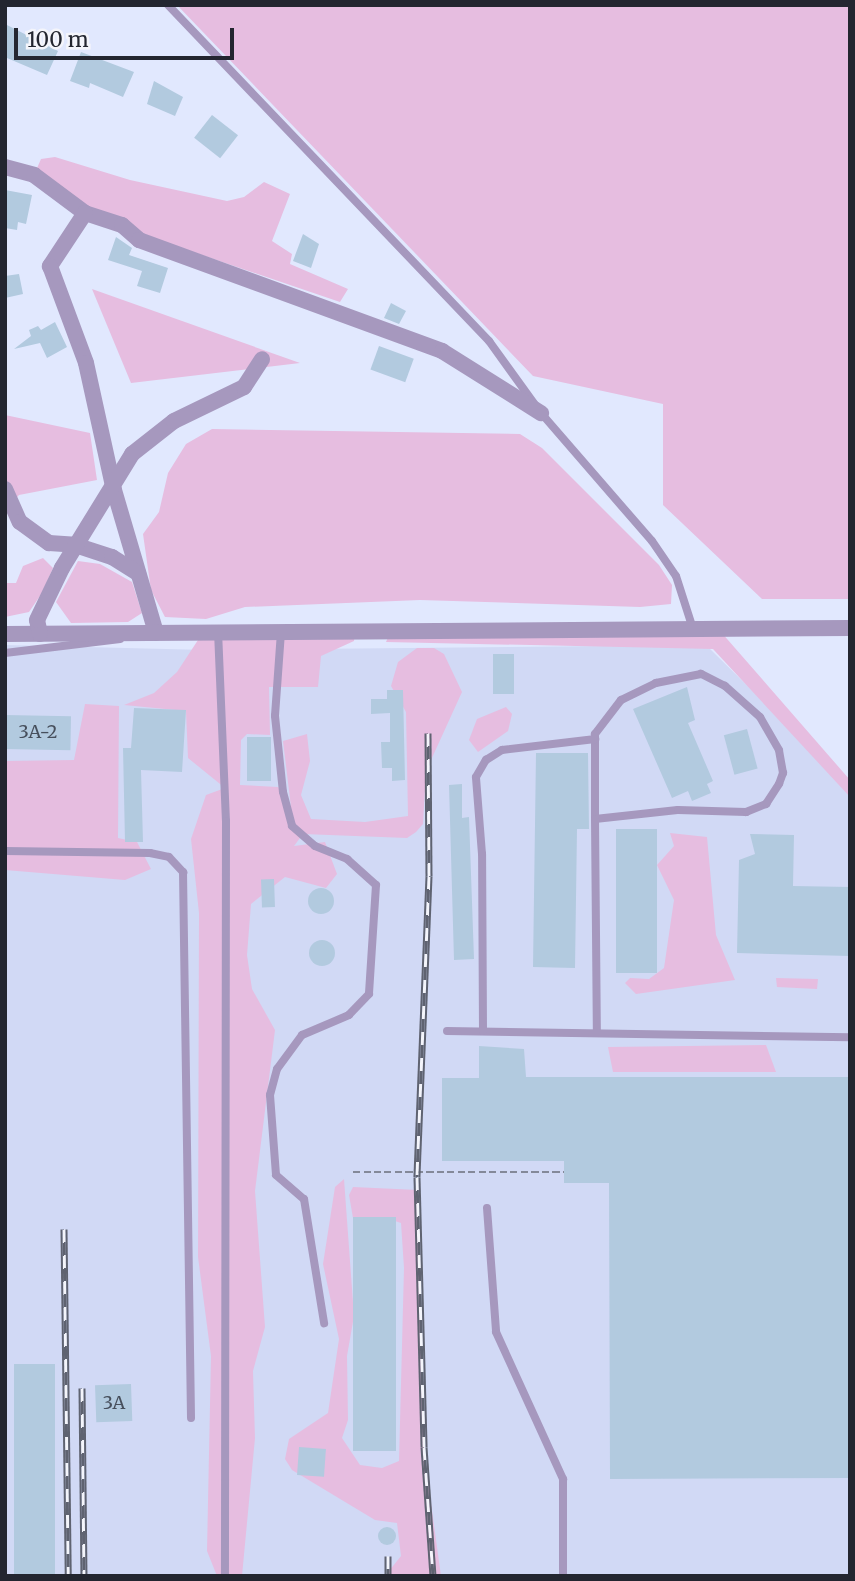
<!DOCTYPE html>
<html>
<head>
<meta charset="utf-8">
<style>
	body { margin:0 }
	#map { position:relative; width:855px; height:1581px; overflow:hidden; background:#e1e8fe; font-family:Merriweather,serif }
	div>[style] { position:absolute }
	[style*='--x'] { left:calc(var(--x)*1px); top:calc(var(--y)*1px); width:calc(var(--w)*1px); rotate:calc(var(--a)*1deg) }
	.built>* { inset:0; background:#d1d9f5 }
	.green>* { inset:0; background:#e6bde0 }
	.building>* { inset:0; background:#b2cadf; transform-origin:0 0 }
	.round { border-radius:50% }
	.path>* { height:2.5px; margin-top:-1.25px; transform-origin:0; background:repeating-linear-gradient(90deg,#848999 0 7px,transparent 0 10.5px) }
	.service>* { height:8px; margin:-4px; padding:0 4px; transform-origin:4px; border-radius:4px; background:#a698be }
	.minor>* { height:16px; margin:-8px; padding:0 8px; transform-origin:8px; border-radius:8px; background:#a698be }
	.rail>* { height:7px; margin-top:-3.5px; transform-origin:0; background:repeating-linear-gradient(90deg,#f4f5fb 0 13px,#5f6371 0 26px); box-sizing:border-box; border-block:2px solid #5f6371 }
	span { translate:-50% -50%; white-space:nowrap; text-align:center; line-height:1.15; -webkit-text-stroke:5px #f4f5fb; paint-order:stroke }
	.number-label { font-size:18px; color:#474f5c }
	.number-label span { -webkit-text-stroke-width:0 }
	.frame { position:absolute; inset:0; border:7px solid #232630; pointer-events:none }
	.scale { position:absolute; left:14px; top:28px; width:220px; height:32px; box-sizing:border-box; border:4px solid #232630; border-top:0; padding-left:9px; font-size:21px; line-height:24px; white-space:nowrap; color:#232630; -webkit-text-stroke:5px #f4f5fb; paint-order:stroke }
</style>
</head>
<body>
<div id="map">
	<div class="built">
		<i style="clip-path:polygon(5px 645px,206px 650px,706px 645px,850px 787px,850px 1576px,5px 1576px)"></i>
	</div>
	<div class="green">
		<i style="clip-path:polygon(177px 5px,850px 5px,850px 599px,762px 599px,663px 505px,663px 404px,533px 376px)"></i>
		<i style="clip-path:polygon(55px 157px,130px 180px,227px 201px,244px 197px,264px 182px,290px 194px,272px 241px,292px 254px,290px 264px,348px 289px,340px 302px,93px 218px,34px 175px,41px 159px)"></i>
		<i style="clip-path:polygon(92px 289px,300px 363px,131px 383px)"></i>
		<i style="clip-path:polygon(5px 415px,90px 433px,97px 480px,19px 495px,5px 511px)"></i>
		<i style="clip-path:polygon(212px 429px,520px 434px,542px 448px,659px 565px,672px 585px,671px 604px,640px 607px,420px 600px,245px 607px,206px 619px,165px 617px,151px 590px,143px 534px,159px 512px,168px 473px,186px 444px)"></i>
		<i style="clip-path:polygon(43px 558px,53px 568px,42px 593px,29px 612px,5px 617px,5px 583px,16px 583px,23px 566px)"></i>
		<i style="clip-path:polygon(78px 561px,100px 564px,132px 582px,142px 613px,128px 622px,71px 623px,56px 602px)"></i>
		<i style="clip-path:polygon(721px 632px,850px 780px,850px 797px,713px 649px,386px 642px,389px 635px)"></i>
		<i style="clip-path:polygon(355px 633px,354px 641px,321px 656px,318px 687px,269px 687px,270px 735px,247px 734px,241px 740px,240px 785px,278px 787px,291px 807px,283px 741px,307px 734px,310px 761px,301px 795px,311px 819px,365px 822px,408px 816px,406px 712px,391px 686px,398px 662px,417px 648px,434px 648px,444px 654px,462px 692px,426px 771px,423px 824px,416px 832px,407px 838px,303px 834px,294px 846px,325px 842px,337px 874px,326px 888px,285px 877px,251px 904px,247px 955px,252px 989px,275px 1030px,255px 1191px,265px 1327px,253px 1371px,255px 1438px,242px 1576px,217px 1576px,207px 1551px,211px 1356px,198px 1257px,199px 913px,191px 839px,206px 795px,225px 788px,188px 758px,186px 711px,124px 705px,154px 693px,177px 672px,198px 640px)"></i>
		<i style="clip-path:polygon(85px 704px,119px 706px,118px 838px,137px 842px,151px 869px,125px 880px,5px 870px,5px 761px,74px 760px)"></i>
		<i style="clip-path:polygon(506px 707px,512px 714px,508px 731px,478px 752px,469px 740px,477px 719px)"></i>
		<i style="clip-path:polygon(670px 833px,707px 837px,716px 935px,735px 980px,636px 994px,625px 983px,630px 978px,649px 979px,664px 968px,674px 900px,657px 865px,674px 846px)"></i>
		<i style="clip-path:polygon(776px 978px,818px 979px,817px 989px,777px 987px)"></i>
		<i style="clip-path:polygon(766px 1045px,776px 1072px,613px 1072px,608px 1047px)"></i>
		<i style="clip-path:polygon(344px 1179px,354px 1316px,347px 1356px,348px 1420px,342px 1438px,360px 1465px,382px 1468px,399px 1461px,404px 1268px,401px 1223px,386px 1218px,353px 1218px,349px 1195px,353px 1187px,418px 1190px,424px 1452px,441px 1576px,385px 1576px,401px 1556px,397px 1523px,375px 1520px,292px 1470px,285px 1459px,289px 1439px,328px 1413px,339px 1339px,323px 1264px,335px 1187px)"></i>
	</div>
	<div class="building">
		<i style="clip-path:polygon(5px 24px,58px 51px,47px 75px,7px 58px,5px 62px)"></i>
		<i style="clip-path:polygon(81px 52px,134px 72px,123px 97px,90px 83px,89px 88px,70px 81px)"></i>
		<i style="clip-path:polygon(154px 81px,183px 97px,175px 116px,147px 104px)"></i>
		<i style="left:212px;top:115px;width:33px;height:29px;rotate:38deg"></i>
		<i style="clip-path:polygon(5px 190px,32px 195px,26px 224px,18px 222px,17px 230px,5px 228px)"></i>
		<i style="clip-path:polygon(303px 234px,319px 244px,311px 268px,293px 261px)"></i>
		<i style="clip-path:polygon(116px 237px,132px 248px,129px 255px,168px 268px,160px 293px,137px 286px,142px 271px,108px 260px)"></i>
		<i style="clip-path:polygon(19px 274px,23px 294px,5px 298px,5px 276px)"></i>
		<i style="clip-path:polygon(391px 303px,406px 311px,399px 324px,384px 318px)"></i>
		<i style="clip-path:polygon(55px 322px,67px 347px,47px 358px,40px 343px,14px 349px,31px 336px,29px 330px,38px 326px,41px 330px)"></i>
		<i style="left:379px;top:346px;width:37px;height:25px;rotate:20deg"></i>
		<i style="left:493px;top:654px;width:21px;height:40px"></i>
		<i style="clip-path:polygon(687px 687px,695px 720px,688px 723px,713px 781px,707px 784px,711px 793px,692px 801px,688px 791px,672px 798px,633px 709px)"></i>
		<i style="clip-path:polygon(387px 690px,403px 690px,405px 780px,392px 781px,392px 768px,382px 768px,381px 742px,390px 742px,390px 713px,371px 714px,371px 699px,387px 699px)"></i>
		<i style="clip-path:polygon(134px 708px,186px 710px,182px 772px,141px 770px,143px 842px,125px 842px,123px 748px,131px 748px)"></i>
		<i style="left:5px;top:715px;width:66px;height:34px;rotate:1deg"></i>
		<i style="left:747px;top:729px;width:41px;height:24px;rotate:75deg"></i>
		<i style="left:247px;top:737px;width:24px;height:44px"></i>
		<i style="clip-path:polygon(536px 753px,588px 753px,589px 829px,577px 829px,575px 968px,533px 967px)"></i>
		<i style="clip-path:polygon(462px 784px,462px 818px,469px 817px,474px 959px,454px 960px,449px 785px)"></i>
		<i style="left:616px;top:829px;width:41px;height:144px"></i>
		<i style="clip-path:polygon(750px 834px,794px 835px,793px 886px,850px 887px,850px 956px,737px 953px,739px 860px,755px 854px)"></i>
		<i style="left:274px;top:879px;width:28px;height:13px;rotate:88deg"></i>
		<i class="round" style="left:308px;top:888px;width:26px;height:26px"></i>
		<i class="round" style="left:309px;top:940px;width:26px;height:26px"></i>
		<i style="clip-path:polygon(479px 1046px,524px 1049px,526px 1077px,850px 1077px,850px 1478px,610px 1479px,609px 1183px,564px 1183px,564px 1161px,442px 1161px,442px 1078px,479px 1078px)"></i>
		<i style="left:396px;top:1217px;width:234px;height:43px;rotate:90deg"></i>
		<i style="left:14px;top:1364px;width:41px;height:212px"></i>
		<i style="left:131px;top:1384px;width:37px;height:36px;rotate:88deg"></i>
		<i style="left:299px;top:1447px;width:27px;height:28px;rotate:4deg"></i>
		<i class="round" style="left:378px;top:1527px;width:18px;height:18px"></i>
	</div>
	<div class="path">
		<i style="--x:353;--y:1172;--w:211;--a:0"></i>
	</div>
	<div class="service">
		<i style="--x:168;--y:5;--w:465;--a:46.3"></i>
		<i style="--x:489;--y:341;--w:89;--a:54.2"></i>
		<i style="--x:541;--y:413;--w:169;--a:49.1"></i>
		<i style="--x:652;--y:541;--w:42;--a:55.6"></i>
		<i style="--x:676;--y:576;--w:56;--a:72.2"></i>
		<i style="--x:218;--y:631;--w:190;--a:87.6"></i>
		<i style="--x:226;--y:821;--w:755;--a:90.08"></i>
		<i style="--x:281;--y:632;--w:84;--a:94.1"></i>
		<i style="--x:275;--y:716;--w:76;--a:84"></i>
		<i style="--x:283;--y:792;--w:35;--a:75"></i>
		<i style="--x:292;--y:826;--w:30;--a:41"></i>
		<i style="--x:315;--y:846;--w:35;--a:22"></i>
		<i style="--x:347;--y:859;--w:39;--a:42"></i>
		<i style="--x:376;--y:885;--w:109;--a:93.7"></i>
		<i style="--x:369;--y:994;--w:29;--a:134"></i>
		<i style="--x:349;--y:1015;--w:51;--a:156.9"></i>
		<i style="--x:302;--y:1035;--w:42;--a:126.3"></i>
		<i style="--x:277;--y:1069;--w:27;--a:105"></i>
		<i style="--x:270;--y:1095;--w:80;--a:85.7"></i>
		<i style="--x:276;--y:1175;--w:37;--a:41"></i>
		<i style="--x:304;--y:1199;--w:126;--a:80.8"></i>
		<i style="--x:5;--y:653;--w:116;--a:-6.9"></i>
		<i style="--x:595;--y:819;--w:83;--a:-6.2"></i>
		<i style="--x:678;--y:810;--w:68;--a:1.7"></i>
		<i style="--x:746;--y:812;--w:22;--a:-22"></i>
		<i style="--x:766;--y:804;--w:24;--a:-57"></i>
		<i style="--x:779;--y:784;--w:12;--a:-70"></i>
		<i style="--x:783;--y:773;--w:23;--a:-100"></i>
		<i style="--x:779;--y:750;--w:38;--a:-120"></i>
		<i style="--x:760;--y:717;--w:47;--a:-138.5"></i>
		<i style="--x:725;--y:686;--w:27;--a:-153"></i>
		<i style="--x:701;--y:674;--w:46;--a:168.7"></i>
		<i style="--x:656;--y:683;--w:39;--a:154"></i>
		<i style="--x:621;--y:700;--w:43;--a:127.4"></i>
		<i style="--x:595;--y:734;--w:85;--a:90"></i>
		<i style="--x:595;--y:819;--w:214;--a:89.5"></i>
		<i style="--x:5;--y:851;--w:145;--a:0.8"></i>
		<i style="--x:150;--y:853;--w:19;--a:12"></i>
		<i style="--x:169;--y:857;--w:21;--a:47"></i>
		<i style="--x:183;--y:872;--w:546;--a:89.16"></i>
		<i style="--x:447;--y:1031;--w:403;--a:0.9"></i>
		<i style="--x:483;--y:1031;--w:177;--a:-90.3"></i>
		<i style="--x:482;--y:854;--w:77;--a:-94.5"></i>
		<i style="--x:476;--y:777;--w:20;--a:-60"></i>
		<i style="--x:486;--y:760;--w:19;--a:-32"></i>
		<i style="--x:502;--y:750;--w:94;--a:-6.7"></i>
		<i style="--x:487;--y:1208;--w:124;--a:85.8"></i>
		<i style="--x:496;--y:1332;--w:162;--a:65.5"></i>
		<i style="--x:563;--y:1479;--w:97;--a:90"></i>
	</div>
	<div class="minor">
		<i style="--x:5;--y:167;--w:30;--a:15"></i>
		<i style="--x:34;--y:175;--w:64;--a:36.7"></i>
		<i style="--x:85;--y:213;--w:39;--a:18"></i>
		<i style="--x:122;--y:225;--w:23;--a:41"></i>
		<i style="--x:139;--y:240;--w:323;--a:20.1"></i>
		<i style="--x:442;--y:351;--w:117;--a:32.1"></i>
		<i style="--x:85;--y:213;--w:64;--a:123.4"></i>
		<i style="--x:50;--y:266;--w:103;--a:69.6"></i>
		<i style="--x:86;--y:363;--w:130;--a:77.6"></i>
		<i style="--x:114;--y:490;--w:149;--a:73.6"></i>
		<i style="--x:5;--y:489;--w:36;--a:66"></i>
		<i style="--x:20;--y:522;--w:36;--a:36"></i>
		<i style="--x:49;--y:543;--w:26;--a:4"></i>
		<i style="--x:75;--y:545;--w:39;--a:18"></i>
		<i style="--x:112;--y:557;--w:31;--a:32"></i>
		<i style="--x:5;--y:634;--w:845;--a:-0.41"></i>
		<i style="--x:40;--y:634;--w:14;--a:-102"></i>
		<i style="--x:37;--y:620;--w:58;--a:-64.3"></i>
		<i style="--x:62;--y:568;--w:134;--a:-58.4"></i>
		<i style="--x:132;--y:454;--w:53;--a:-38.2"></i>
		<i style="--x:174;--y:421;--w:78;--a:-25.9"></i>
		<i style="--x:244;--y:387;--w:33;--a:-57"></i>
	</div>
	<div class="rail">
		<i style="--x:428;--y:733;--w:143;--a:89.6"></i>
		<i style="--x:429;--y:876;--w:301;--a:92.3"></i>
		<i style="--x:417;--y:1177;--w:270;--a:88.5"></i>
		<i style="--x:424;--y:1447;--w:129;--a:86"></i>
		<i style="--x:64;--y:1229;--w:347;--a:89.3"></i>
		<i style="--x:82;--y:1388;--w:188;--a:89.4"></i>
		<i style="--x:388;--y:1556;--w:20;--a:90"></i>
	</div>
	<div class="number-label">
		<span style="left:38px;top:732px">3А-2</span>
		<span style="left:114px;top:1403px">3А</span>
	</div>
	<div class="frame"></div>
	<div class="scale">100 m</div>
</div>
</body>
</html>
